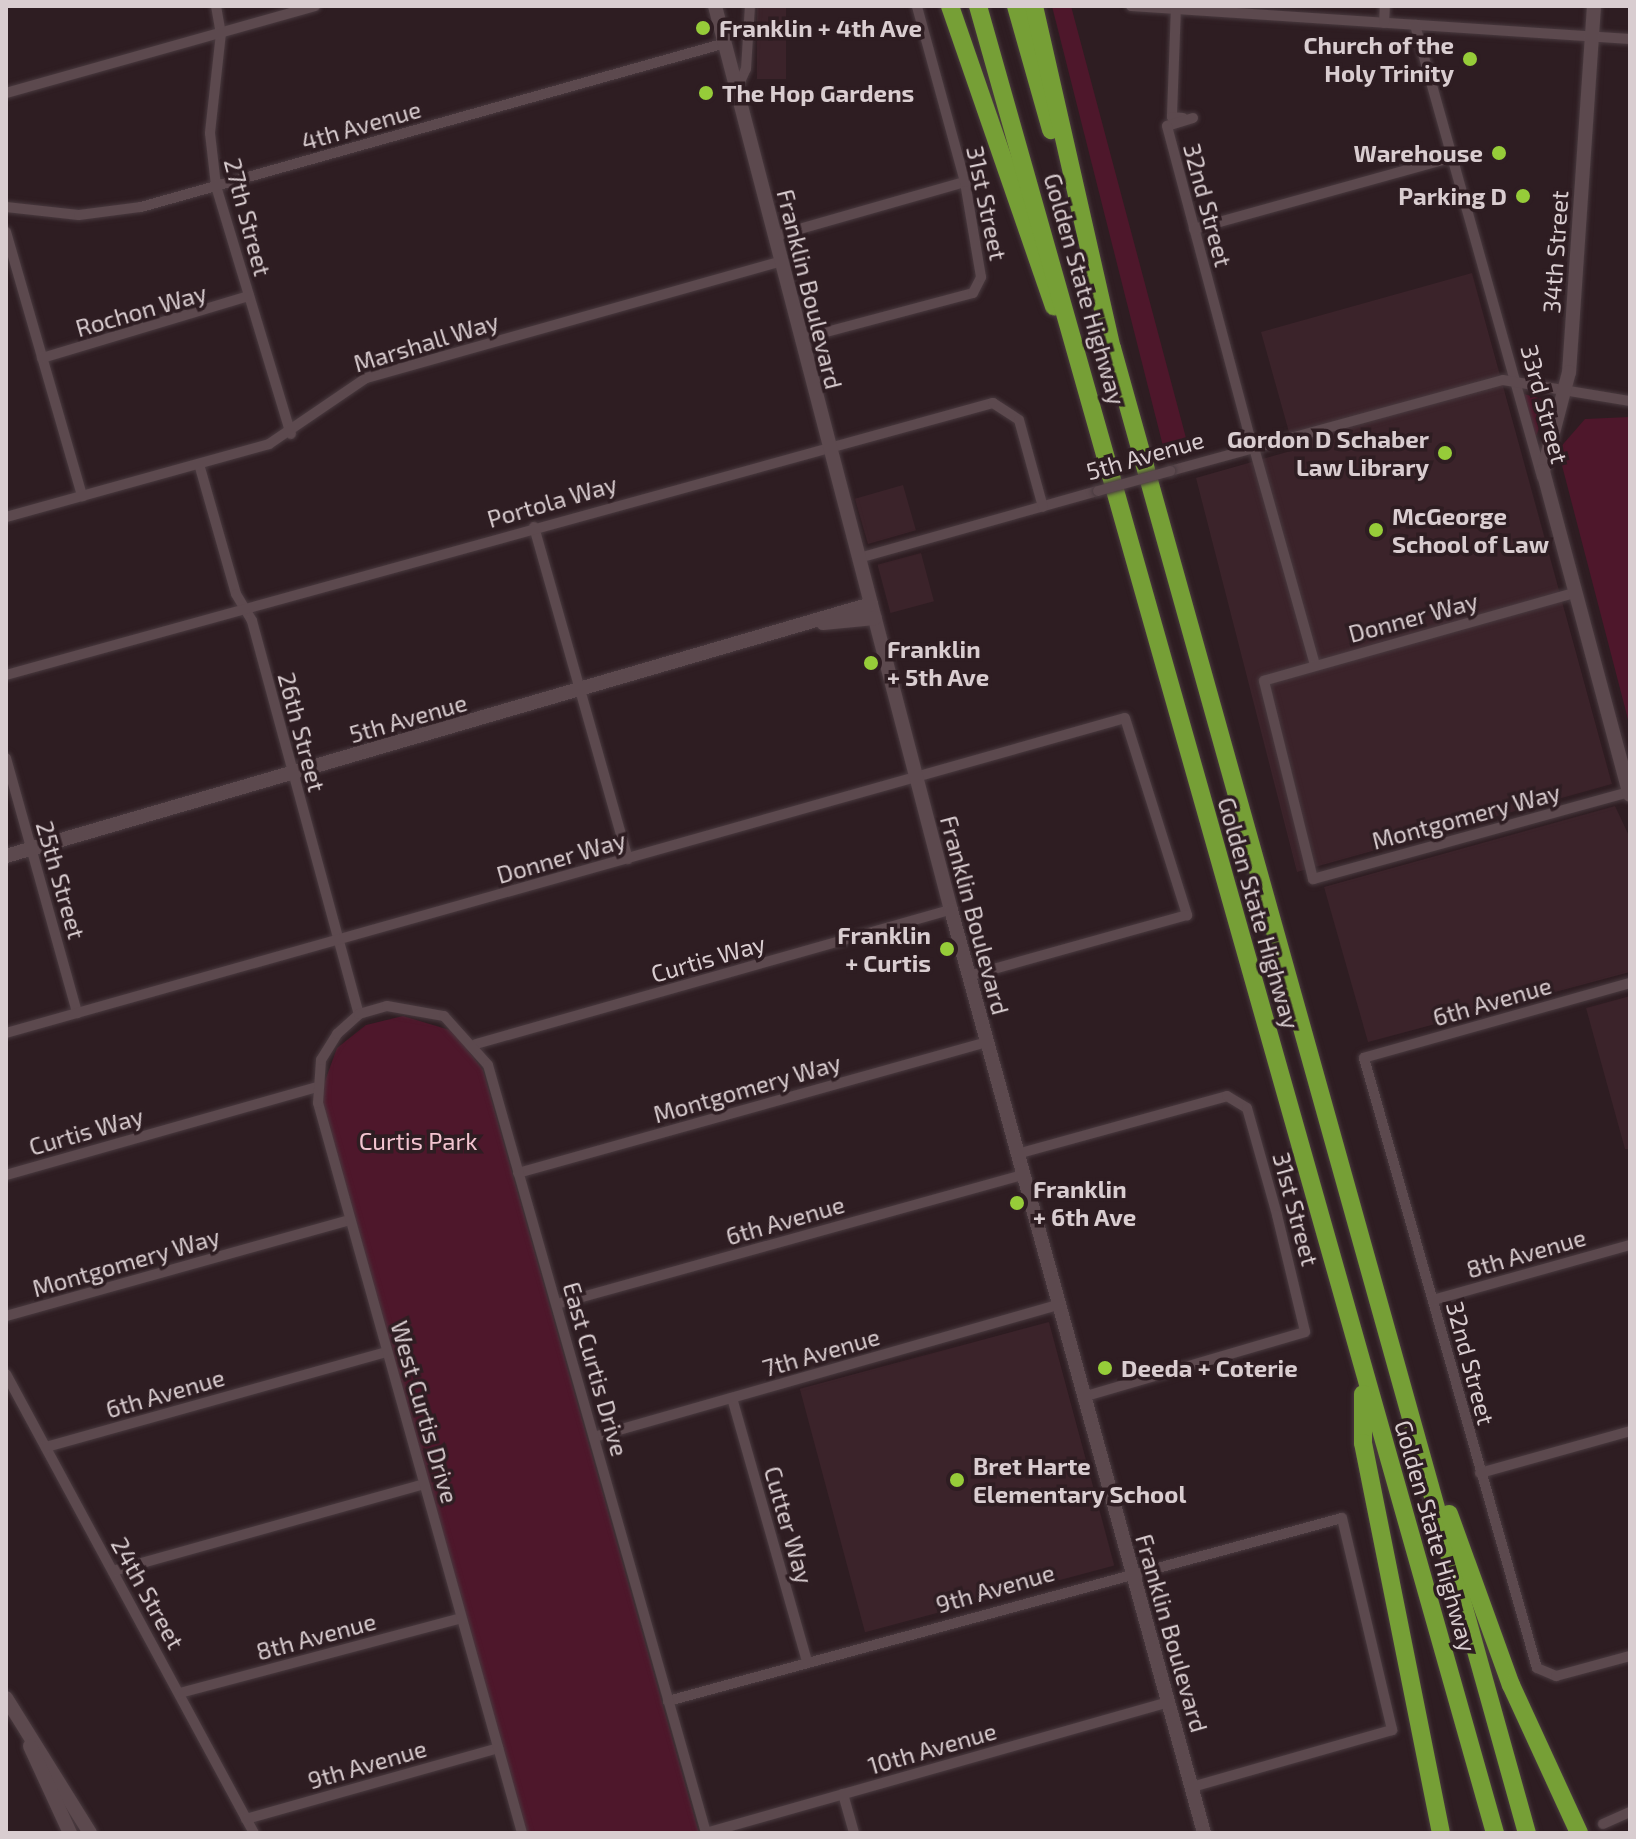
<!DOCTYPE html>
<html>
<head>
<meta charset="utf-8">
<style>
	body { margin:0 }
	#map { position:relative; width:1636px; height:1839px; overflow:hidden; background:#2e1d22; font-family:"Exo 2",sans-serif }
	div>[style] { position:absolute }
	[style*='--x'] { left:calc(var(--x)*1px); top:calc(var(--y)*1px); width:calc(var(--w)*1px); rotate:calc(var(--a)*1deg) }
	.built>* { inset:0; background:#3b232a; transform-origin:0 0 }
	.green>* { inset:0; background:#4e172b }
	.roads { filter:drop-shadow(0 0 2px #493a3f) drop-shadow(0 0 2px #493a3f) }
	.street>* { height:10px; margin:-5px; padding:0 5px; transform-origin:5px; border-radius:5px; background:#5c494e }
	.secondary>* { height:14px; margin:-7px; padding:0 7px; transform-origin:7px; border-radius:7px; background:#5c494e }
	.highway>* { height:18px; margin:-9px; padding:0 9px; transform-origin:9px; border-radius:9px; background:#769f36 }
	.bridges { filter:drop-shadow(0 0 2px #493a3f) drop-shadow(0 0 2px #493a3f) }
	.street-bridge>* { height:10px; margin:-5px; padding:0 5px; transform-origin:5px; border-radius:5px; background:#5c494e }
	.dots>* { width:22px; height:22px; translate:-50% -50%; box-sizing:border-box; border:4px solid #2e1d22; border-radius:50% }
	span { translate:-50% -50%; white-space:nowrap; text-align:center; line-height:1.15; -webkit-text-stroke:7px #2e1d22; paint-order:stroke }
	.poi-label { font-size:24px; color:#d9cdd0; font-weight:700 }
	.left { translate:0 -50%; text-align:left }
	.right { translate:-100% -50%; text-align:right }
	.street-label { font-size:24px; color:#d9cdd0 }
	.park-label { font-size:24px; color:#f3c4d0 }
	.frame { position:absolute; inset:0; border:8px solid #d9cdd0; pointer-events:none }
</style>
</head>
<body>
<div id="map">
	<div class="built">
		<i style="left:757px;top:6px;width:29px;height:73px"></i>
		<i style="clip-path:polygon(1472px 273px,1612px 784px,1297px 872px,1196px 478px,1294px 450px,1261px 332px)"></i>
		<i style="left:903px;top:485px;width:47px;height:50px;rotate:74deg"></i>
		<i style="left:921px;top:553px;width:50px;height:45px;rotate:75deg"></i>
		<i style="clip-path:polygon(1615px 806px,1630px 838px,1630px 972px,1368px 1042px,1324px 887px)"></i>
		<i style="clip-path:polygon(1630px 996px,1630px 1149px,1625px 1149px,1586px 1008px)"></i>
		<i style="left:1049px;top:1322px;width:252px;height:258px;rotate:75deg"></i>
	</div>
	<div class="green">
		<i style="clip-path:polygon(1052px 6px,1071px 6px,1190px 453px,1166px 458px)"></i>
		<i style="clip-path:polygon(1524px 394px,1549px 401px,1535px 439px)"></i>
		<i style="clip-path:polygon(1630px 417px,1630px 727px,1558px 450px,1585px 419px)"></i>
		<i style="clip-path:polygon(403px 1016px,453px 1031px,483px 1070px,699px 1833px,526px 1833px,323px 1113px,321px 1092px,337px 1048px,366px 1025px)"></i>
	</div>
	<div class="roads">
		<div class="street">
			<i style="--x:216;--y:6;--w:27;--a:80"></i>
			<i style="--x:221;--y:33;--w:101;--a:96.3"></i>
			<i style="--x:210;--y:133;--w:53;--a:83.5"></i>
			<i style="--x:216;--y:186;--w:259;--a:73.2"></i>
			<i style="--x:1131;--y:6;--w:500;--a:3.78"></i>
			<i style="--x:1176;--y:6;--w:111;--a:92.1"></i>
			<i style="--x:1172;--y:117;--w:11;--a:5"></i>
			<i style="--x:1384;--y:23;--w:17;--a:-87"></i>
			<i style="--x:1415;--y:25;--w:470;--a:74.3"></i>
			<i style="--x:736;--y:91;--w:24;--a:-66"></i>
			<i style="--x:746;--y:69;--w:63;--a:-86.4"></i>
			<i style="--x:6;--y:93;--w:321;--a:-15.7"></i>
			<i style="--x:1193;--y:118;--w:27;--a:163"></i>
			<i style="--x:1167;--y:126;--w:334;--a:75.1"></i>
			<i style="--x:6;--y:207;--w:73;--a:6.3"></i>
			<i style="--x:79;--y:215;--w:63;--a:-7.4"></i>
			<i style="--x:141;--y:207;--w:603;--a:-15.67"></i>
			<i style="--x:1194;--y:229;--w:270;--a:-15.5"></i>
			<i style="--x:6;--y:232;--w:275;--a:73.9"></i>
			<i style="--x:775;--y:236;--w:198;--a:-15.9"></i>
			<i style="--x:800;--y:339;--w:179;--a:-14.9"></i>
			<i style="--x:973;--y:293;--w:18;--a:-63"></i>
			<i style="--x:981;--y:277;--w:96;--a:-99.6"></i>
			<i style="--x:965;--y:182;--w:182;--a:-105.3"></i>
			<i style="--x:42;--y:358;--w:216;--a:-16.7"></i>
			<i style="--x:1254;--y:448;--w:225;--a:74.3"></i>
			<i style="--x:199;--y:464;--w:135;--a:74.1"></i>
			<i style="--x:236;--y:594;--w:31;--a:59"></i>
			<i style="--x:252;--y:621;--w:407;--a:74.8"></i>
			<i style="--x:1170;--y:471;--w:345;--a:-15.3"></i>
			<i style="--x:1503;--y:380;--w:129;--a:9.4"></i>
			<i style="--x:6;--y:517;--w:273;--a:-15.5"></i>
			<i style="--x:269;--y:444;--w:117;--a:-34.2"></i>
			<i style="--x:366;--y:378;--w:431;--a:-15.7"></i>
			<i style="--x:534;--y:527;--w:345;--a:74.2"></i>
			<i style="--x:859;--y:558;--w:248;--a:-15.7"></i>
			<i style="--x:1574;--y:593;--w:322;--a:164.2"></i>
			<i style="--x:1264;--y:681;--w:204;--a:76.1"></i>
			<i style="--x:1313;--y:879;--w:328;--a:-15.4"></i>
			<i style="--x:6;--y:675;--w:1024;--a:-15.41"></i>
			<i style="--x:993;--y:403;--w:31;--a:33"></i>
			<i style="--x:1019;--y:420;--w:90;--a:74.6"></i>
			<i style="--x:6;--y:758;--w:265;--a:74.4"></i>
			<i style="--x:1630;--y:983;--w:276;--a:164.3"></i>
			<i style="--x:1364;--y:1058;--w:634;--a:74.17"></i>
			<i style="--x:1537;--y:1668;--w:21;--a:23"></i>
			<i style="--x:1556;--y:1676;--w:77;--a:-15.1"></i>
			<i style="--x:6;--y:1033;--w:1162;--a:-15.72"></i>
			<i style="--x:1125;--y:718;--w:207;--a:72.5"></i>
			<i style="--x:1187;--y:915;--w:226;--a:164.4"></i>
			<i style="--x:476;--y:1044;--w:494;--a:-15.8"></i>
			<i style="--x:1017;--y:1154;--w:218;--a:-15.4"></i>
			<i style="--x:1227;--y:1096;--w:23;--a:31"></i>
			<i style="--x:1247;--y:1108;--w:111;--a:74.3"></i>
			<i style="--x:1277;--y:1215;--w:120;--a:76.5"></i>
			<i style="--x:1305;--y:1332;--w:231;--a:163.7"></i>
			<i style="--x:518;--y:1173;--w:487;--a:-15.6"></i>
			<i style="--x:6;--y:1175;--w:322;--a:-15.8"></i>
			<i style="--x:1433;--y:1300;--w:205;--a:-15.6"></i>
			<i style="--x:557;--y:1304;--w:484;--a:-15.5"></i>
			<i style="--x:6;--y:1316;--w:357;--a:-15.6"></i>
			<i style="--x:6;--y:1374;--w:522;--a:61.62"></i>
			<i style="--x:732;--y:1398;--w:274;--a:74.1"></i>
			<i style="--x:594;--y:1437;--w:482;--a:-15.9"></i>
			<i style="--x:46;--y:1447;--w:354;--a:-15.6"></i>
			<i style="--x:1480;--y:1473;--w:156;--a:-15.6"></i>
			<i style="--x:113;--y:1571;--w:323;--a:-15.6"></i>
			<i style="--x:180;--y:1693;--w:291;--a:-14.9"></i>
			<i style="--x:668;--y:1701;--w:698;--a:-15.19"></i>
			<i style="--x:1342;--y:1518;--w:218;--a:76.7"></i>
			<i style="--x:1392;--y:1730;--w:208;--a:164.1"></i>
			<i style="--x:843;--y:1794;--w:41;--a:74.2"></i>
			<i style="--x:246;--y:1819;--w:262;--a:-15.7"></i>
			<i style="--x:1603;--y:1824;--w:30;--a:-24"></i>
			<i style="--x:522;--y:1833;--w:758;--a:-105.61"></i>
			<i style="--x:318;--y:1103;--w:43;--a:-86"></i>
			<i style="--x:321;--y:1060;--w:31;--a:-58"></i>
			<i style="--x:337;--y:1034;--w:30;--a:-42"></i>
			<i style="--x:359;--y:1014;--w:29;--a:-16"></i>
			<i style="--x:387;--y:1006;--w:58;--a:10"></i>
			<i style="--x:444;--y:1016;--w:66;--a:48.1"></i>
			<i style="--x:488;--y:1065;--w:798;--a:74.15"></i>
			<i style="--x:706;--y:1833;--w:481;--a:-15.8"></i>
		</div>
		<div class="secondary">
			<i style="--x:715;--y:6;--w:934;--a:75.37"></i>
			<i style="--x:951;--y:910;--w:957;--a:74.67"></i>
			<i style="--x:1594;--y:6;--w:367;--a:93.9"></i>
			<i style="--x:1569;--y:372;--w:102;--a:104.7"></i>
			<i style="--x:1543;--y:471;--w:335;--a:75"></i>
			<i style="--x:823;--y:623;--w:52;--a:-5.5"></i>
			<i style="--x:6;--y:856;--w:901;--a:-16.24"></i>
			<i style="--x:6;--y:1698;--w:159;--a:58.1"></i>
			<i style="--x:30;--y:1746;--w:96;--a:65.3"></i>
		</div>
		<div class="highway">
			<i style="--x:950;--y:6;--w:318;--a:70.9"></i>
			<i style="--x:978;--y:6;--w:1899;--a:74.2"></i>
			<i style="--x:1016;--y:6;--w:129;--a:74.2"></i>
			<i style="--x:1034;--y:6;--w:351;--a:77.2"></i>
			<i style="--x:1112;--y:348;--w:1542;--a:74.39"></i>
			<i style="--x:1363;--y:1394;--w:49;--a:90"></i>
			<i style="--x:1363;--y:1443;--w:398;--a:78.7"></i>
			<i style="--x:1449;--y:1514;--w:182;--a:70.1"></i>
			<i style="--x:1511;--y:1685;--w:163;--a:65.3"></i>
		</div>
	</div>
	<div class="bridges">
		<div class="street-bridge">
			<i style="--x:1098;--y:491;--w:75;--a:-15.5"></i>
		</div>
	</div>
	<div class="dots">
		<i style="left:703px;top:28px;background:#96cc39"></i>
		<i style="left:1470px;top:59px;background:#96cc39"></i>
		<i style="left:706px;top:93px;background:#96cc39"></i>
		<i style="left:1499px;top:153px;background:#96cc39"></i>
		<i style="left:1523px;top:196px;background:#96cc39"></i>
		<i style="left:1445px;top:453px;background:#96cc39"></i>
		<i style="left:1376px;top:530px;background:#96cc39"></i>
		<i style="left:871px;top:663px;background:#96cc39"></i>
		<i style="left:947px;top:949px;background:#96cc39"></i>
		<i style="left:1017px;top:1203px;background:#96cc39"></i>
		<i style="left:1105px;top:1368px;background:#96cc39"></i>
		<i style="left:957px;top:1480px;background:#96cc39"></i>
	</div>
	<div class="poi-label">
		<span class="left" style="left:719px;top:28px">Franklin + 4th Ave</span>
		<span class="right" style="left:1454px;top:59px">Church of the<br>Holy Trinity</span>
		<span class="left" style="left:722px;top:93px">The Hop Gardens</span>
		<span class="right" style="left:1483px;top:153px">Warehouse</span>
		<span class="right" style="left:1507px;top:196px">Parking D</span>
		<span class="right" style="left:1429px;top:453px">Gordon D Schaber<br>Law Library</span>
		<span class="left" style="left:1392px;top:530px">McGeorge<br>School of Law</span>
		<span class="left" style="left:887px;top:663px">Franklin<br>+ 5th Ave</span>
		<span class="right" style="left:931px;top:949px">Franklin<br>+ Curtis</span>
		<span class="left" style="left:1033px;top:1203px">Franklin<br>+ 6th Ave</span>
		<span class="left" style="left:1121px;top:1368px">Deeda + Coterie</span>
		<span class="left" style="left:973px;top:1480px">Bret Harte<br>Elementary School</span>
	</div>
	<div class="street-label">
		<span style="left:361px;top:125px;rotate:-16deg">4th Avenue</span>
		<span style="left:987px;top:203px;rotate:78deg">31st Street</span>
		<span style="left:1208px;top:205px;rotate:75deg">32nd Street</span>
		<span style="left:248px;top:217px;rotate:75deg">27th Street</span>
		<span style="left:1555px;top:252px;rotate:-86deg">34th Street</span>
		<span style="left:810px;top:289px;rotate:76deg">Franklin Boulevard</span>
		<span style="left:1085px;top:289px;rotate:74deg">Golden State Highway</span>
		<span style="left:141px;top:310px;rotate:-16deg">Rochon Way</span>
		<span style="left:426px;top:342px;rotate:-17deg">Marshall Way</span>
		<span style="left:1545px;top:404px;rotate:75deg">33rd Street</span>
		<span style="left:1145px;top:455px;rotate:-16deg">5th Avenue</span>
		<span style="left:552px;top:501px;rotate:-16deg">Portola Way</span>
		<span style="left:1413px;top:617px;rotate:-15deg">Donner Way</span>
		<span style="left:408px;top:718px;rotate:-16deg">5th Avenue</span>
		<span style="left:302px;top:732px;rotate:75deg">26th Street</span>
		<span style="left:1466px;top:816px;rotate:-15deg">Montgomery Way</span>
		<span style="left:561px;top:857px;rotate:-16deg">Donner Way</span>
		<span style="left:61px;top:880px;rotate:74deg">25th Street</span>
		<span style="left:1259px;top:913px;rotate:74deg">Golden State Highway</span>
		<span style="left:975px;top:915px;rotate:75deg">Franklin Boulevard</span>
		<span style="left:708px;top:958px;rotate:-16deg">Curtis Way</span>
		<span style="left:1492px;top:1001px;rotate:-16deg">6th Avenue</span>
		<span style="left:747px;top:1088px;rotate:-16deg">Montgomery Way</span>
		<span style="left:86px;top:1131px;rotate:-16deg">Curtis Way</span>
		<span style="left:1296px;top:1209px;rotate:75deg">31st Street</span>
		<span style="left:785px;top:1220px;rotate:-16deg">6th Avenue</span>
		<span style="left:1526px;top:1253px;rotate:-16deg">8th Avenue</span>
		<span style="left:126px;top:1262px;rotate:-16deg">Montgomery Way</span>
		<span style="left:821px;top:1352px;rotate:-16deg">7th Avenue</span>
		<span style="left:1471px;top:1363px;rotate:75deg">32nd Street</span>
		<span style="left:596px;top:1369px;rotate:74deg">East Curtis Drive</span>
		<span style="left:165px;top:1393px;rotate:-16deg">6th Avenue</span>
		<span style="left:425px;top:1412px;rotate:74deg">West Curtis Drive</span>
		<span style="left:789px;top:1525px;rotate:74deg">Cutter Way</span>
		<span style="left:1436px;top:1536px;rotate:74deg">Golden State Highway</span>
		<span style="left:995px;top:1588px;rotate:-16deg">9th Avenue</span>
		<span style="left:148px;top:1593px;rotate:61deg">24th Street</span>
		<span style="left:1172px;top:1633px;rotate:74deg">Franklin Boulevard</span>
		<span style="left:316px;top:1636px;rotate:-15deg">8th Avenue</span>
		<span style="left:932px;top:1748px;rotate:-16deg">10th Avenue</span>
		<span style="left:367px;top:1764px;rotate:-16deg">9th Avenue</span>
	</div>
	<div class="park-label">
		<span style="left:418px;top:1141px">Curtis Park</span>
	</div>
	<div class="frame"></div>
</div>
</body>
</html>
